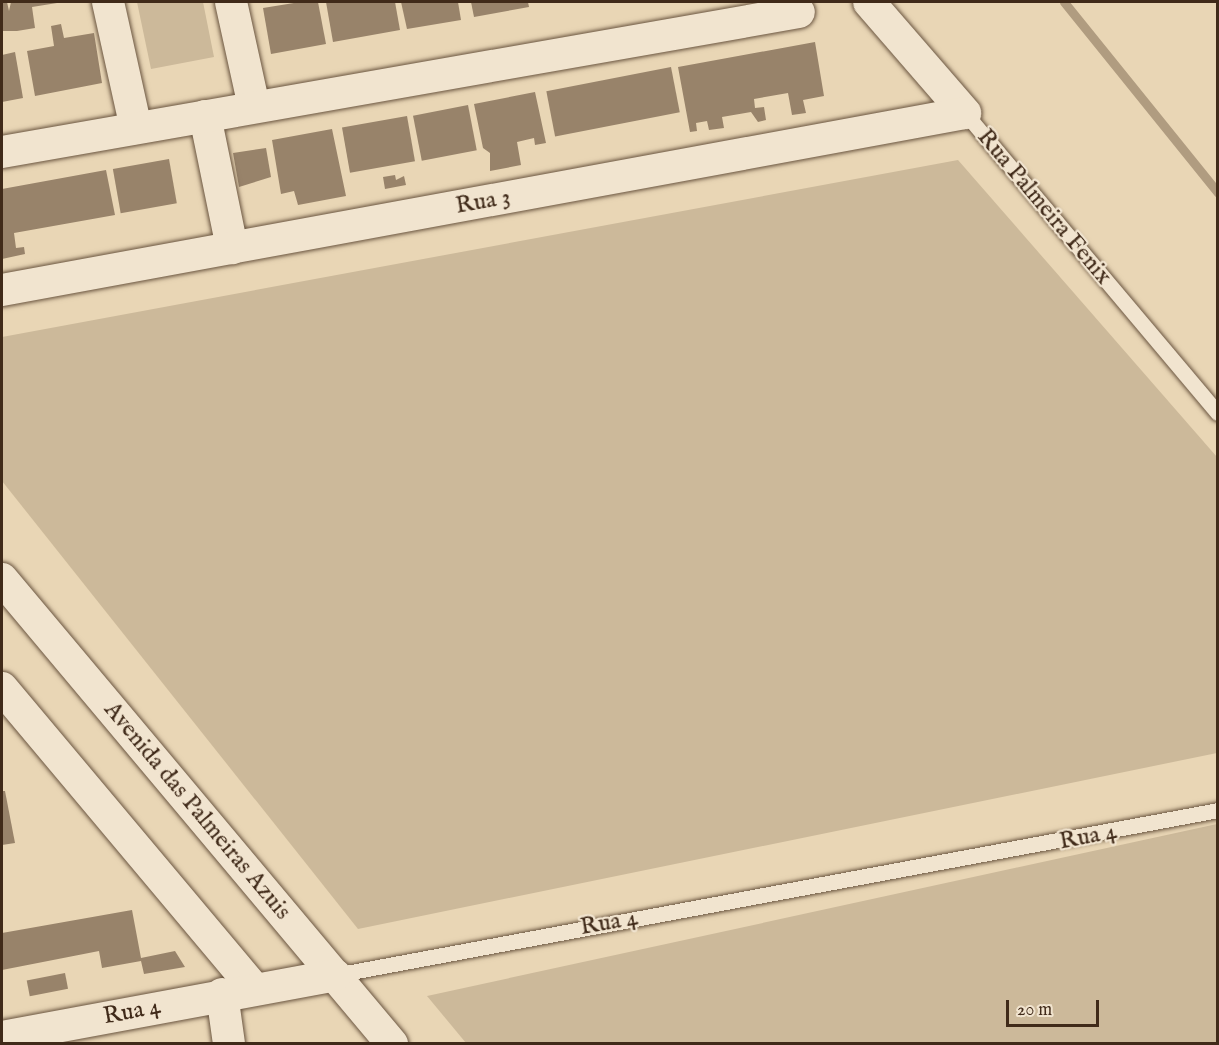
<!DOCTYPE html>
<html>
<head>
<meta charset="utf-8">
<style>
	body { margin:0 }
	#map { position:relative; width:1219px; height:1045px; overflow:hidden; background:#e9d6b5; font-family:"IM FELL English",serif }
	div>[style] { position:absolute }
	[style*='--x'] { left:calc(var(--x)*1px); top:calc(var(--y)*1px); width:calc(var(--w)*1px); rotate:calc(var(--a)*1deg) }
	.green>* { inset:0; background:#ccb99a }
	.stream>* { height:9px; margin:-4.5px; padding:0 4.5px; transform-origin:4.5px; border-radius:4.5px; background:#b09c80 }
	.building>* { inset:0; background:#98836a; transform-origin:0 0 }
	.roads { filter:drop-shadow(0 0 2px #6a5540) drop-shadow(0 0 2px #6a5540) }
	.service>* { height:15px; margin:-7.5px; padding:0 7.5px; transform-origin:7.5px; border-radius:7.5px; background:#f1e4cf }
	.minor>* { height:32px; margin:-16px; padding:0 16px; transform-origin:16px; border-radius:16px; background:#f1e4cf }
	span { translate:-50% -50%; white-space:nowrap; text-align:center; line-height:1.15; -webkit-text-stroke:4.5px #f1e4cf; paint-order:stroke }
	.street-label { font-size:24px; color:#402a19 }
	.frame { position:absolute; inset:0; border:3px solid #402a19; pointer-events:none }
	.scale { position:absolute; left:1006px; top:1000px; width:93px; height:27px; box-sizing:border-box; border:3px solid #402a19; border-top:0; padding-left:8px; font-size:18px; line-height:21px; white-space:nowrap; color:#402a19; -webkit-text-stroke:4px #f1e4cf; paint-order:stroke }
</style>
</head>
<body>
<div id="map">
	<div class="green">
		<i style="clip-path:polygon(137px 2px,203px 2px,214px 57px,151px 69px)"></i>
		<i style="clip-path:polygon(958px 160px,1217px 457px,1217px 753px,358px 929px,2px 481px,2px 337px)"></i>
		<i style="clip-path:polygon(1217px 824px,1217px 1043px,466px 1043px,427px 996px)"></i>
	</div>
	<div class="stream">
		<i style="--x:1064;--y:2;--w:245;--a:51.1"></i>
	</div>
	<div class="building">
		<i style="clip-path:polygon(2px 2px,7px 2px,9px 11px,11px 2px,57px 3px,32px 7px,35px 28px,17px 31px,2px 31px)"></i>
		<i style="clip-path:polygon(300px 2px,318px 2px,326px 44px,271px 54px,263px 8px)"></i>
		<i style="clip-path:polygon(326px 2px,395px 2px,400px 30px,333px 42px)"></i>
		<i style="clip-path:polygon(401px 2px,458px 2px,461px 20px,407px 29px)"></i>
		<i style="clip-path:polygon(471px 2px,528px 2px,529px 7px,474px 17px)"></i>
		<i style="clip-path:polygon(61px 24px,64px 38px,94px 33px,102px 83px,35px 96px,27px 51px,54px 46px,51px 26px)"></i>
		<i style="clip-path:polygon(815px 42px,824px 96px,803px 100px,806px 113px,792px 115px,788px 93px,754px 99px,755px 108px,764px 107px,766px 120px,758px 122px,751px 112px,722px 117px,724px 128px,709px 130px,707px 121px,696px 123px,697px 131px,690px 132px,678px 67px)"></i>
		<i style="clip-path:polygon(15px 52px,23px 98px,2px 102px,2px 55px)"></i>
		<i style="left:671px;top:67px;width:46px;height:127px;rotate:79deg"></i>
		<i style="clip-path:polygon(535px 92px,546px 143px,535px 145px,534px 138px,517px 142px,521px 165px,490px 171px,490px 153px,483px 148px,474px 104px)"></i>
		<i style="left:468px;top:105px;width:46px;height:56px;rotate:79deg"></i>
		<i style="left:407px;top:116px;width:46px;height:66px;rotate:80deg"></i>
		<i style="clip-path:polygon(332px 129px,346px 196px,298px 205px,294px 191px,281px 194px,272px 140px)"></i>
		<i style="clip-path:polygon(266px 148px,271px 177px,239px 187px,233px 153px)"></i>
		<i style="left:169px;top:159px;width:45px;height:57px;rotate:80deg"></i>
		<i style="clip-path:polygon(106px 170px,115px 215px,14px 233px,16px 248px,24px 247px,25px 254px,2px 259px,2px 189px)"></i>
		<i style="clip-path:polygon(395px 175px,396px 180px,404px 176px,406px 185px,385px 189px,383px 177px)"></i>
		<i style="clip-path:polygon(2px 791px,5px 791px,15px 843px,2px 845px)"></i>
		<i style="clip-path:polygon(132px 910px,141px 958px,175px 951px,185px 967px,144px 974px,141px 961px,102px 968px,99px 951px,2px 970px,2px 933px)"></i>
		<i style="left:65px;top:973px;width:16px;height:39px;rotate:79deg"></i>
	</div>
	<div class="roads">
		<div class="service">
			<i style="--x:965;--y:113;--w:392;--a:49.9"></i>
			<i style="--x:335;--y:975;--w:898;--a:-10.58"></i>
		</div>
		<div class="minor">
			<i style="--x:108;--y:2;--w:129;--a:77.5"></i>
			<i style="--x:231;--y:2;--w:107;--a:77.6"></i>
			<i style="--x:869;--y:2;--w:147;--a:49.1"></i>
			<i style="--x:205;--y:116;--w:135;--a:78.4"></i>
			<i style="--x:2;--y:152;--w:809;--a:-9.96"></i>
			<i style="--x:2;--y:290;--w:979;--a:-10.41"></i>
			<i style="--x:2;--y:579;--w:607;--a:50.01"></i>
			<i style="--x:2;--y:688;--w:392;--a:50"></i>
			<i style="--x:222;--y:994;--w:50;--a:82"></i>
			<i style="--x:2;--y:1037;--w:339;--a:-10.5"></i>
		</div>
	</div>
	<div class="street-label">
		<span style="left:483px;top:202px;rotate:-10deg">Rua 3</span>
		<span style="left:1044px;top:207px;rotate:50deg">Rua Palmeira Fenix</span>
		<span style="left:197px;top:811px;rotate:50deg">Avenida das Palmeiras Azuis</span>
		<span style="left:1088px;top:837px;rotate:-11deg">Rua 4</span>
		<span style="left:609px;top:923px;rotate:-10deg">Rua 4</span>
		<span style="left:132px;top:1012px;rotate:-11deg">Rua 4</span>
	</div>
	<div class="frame"></div>
	<div class="scale">20 m</div>
</div>
</body>
</html>
